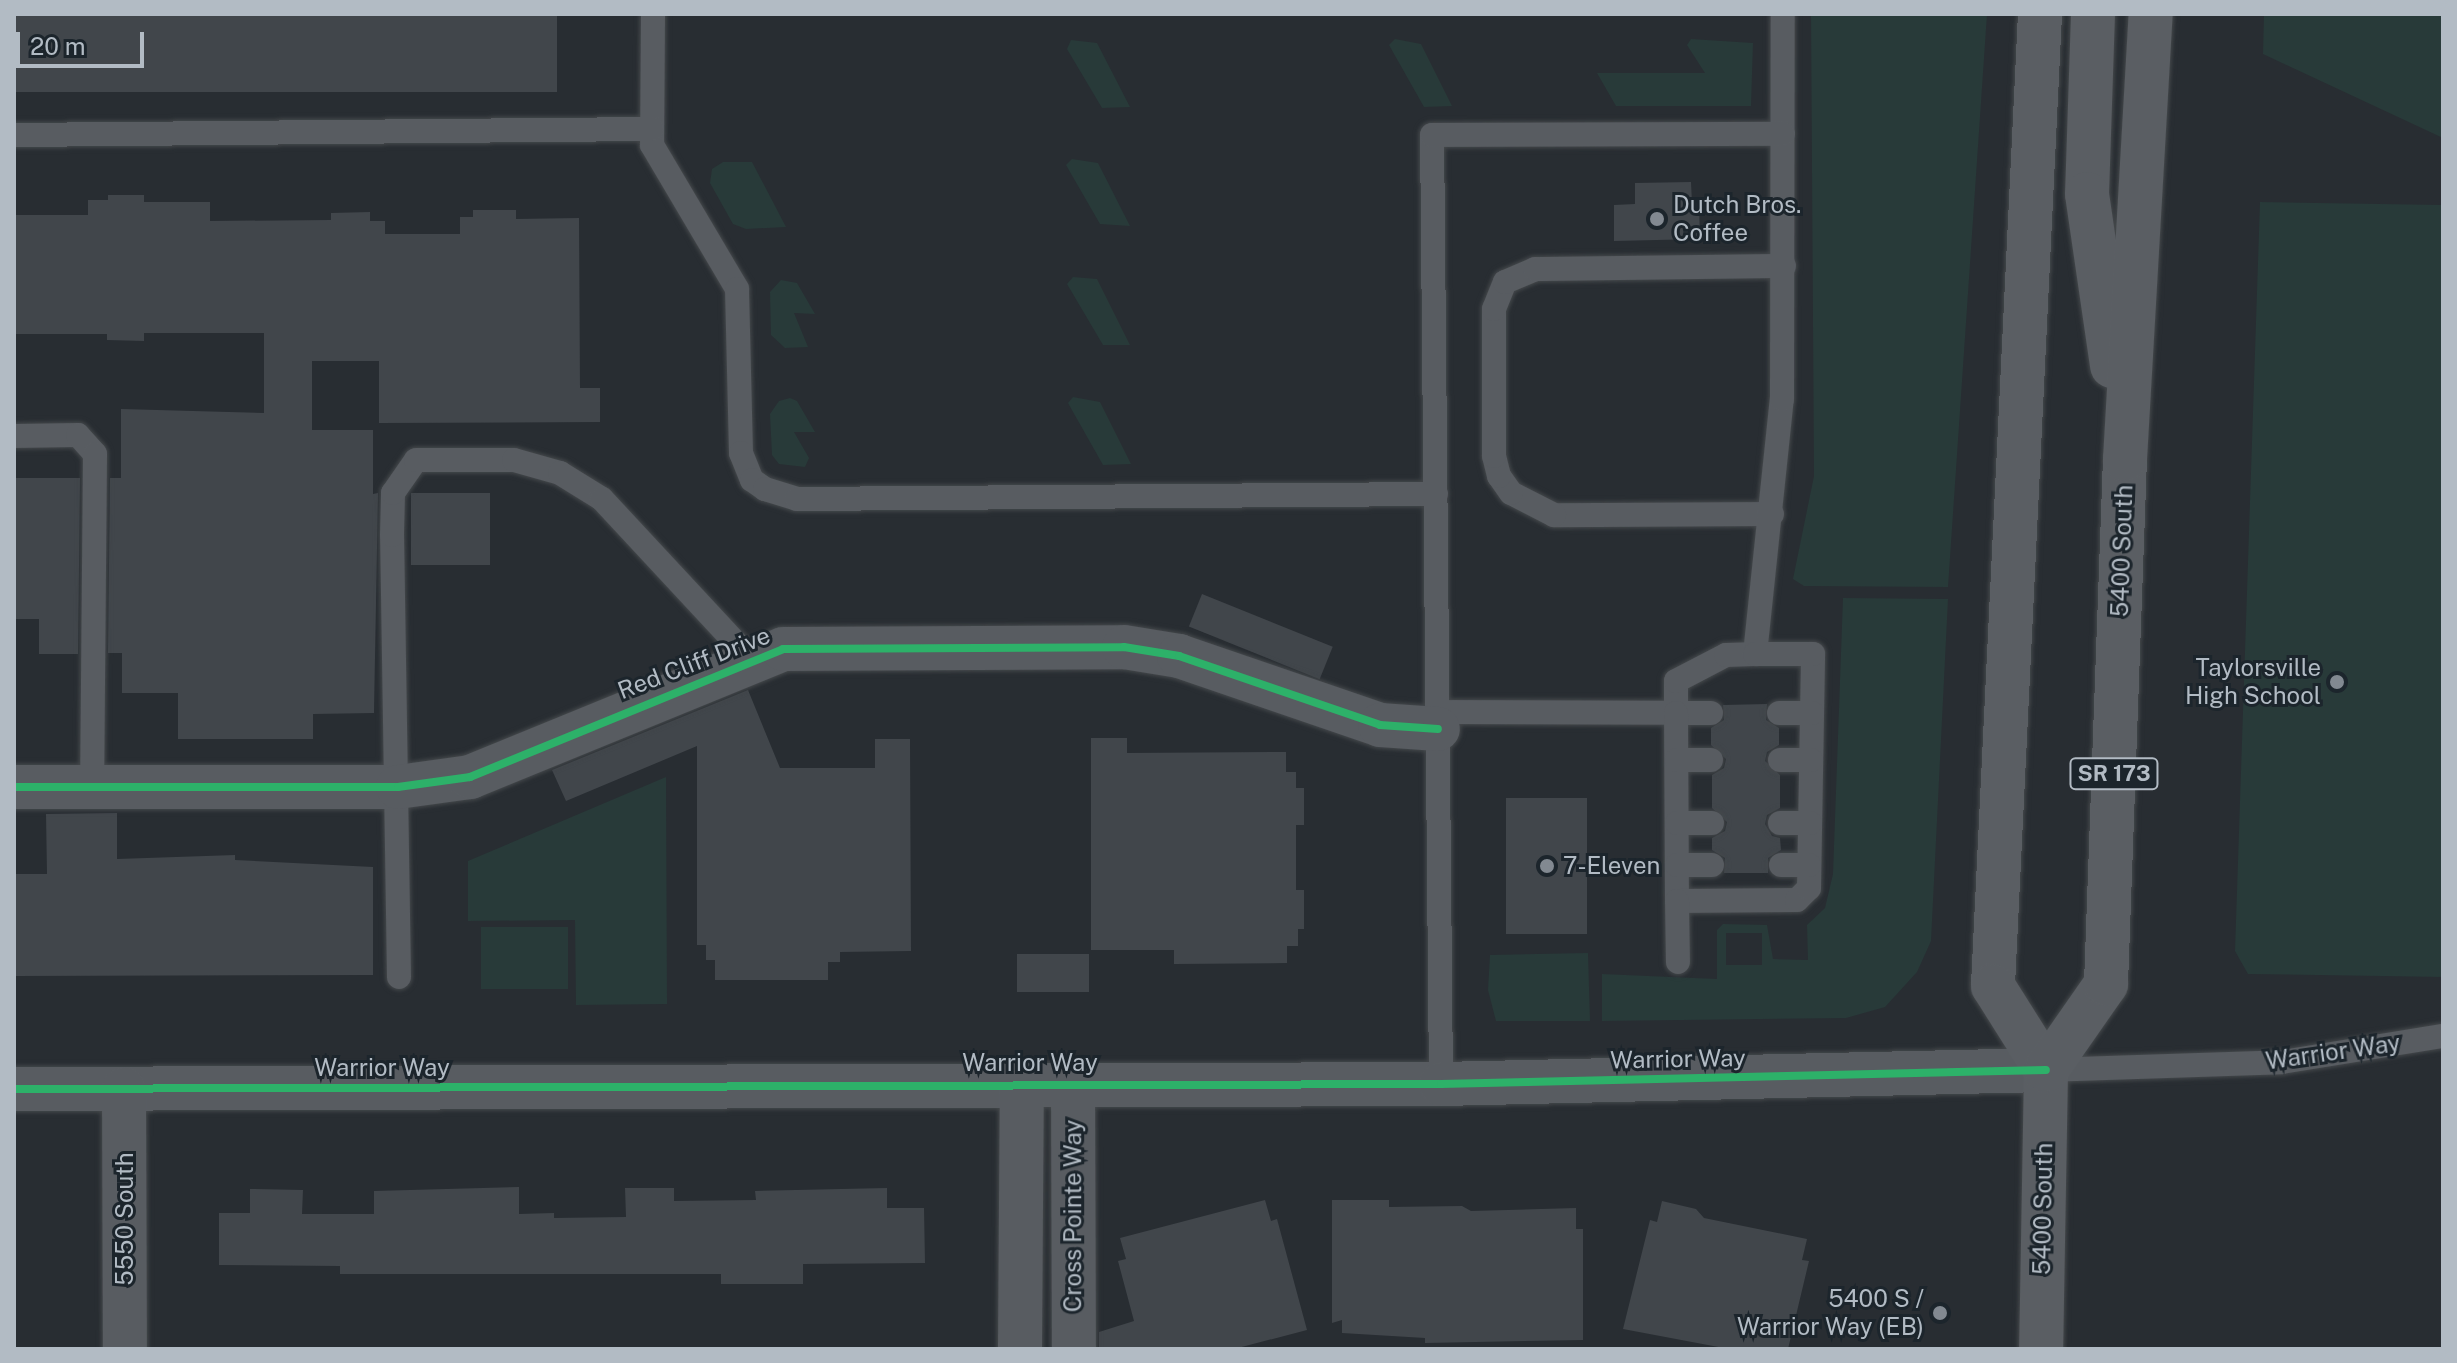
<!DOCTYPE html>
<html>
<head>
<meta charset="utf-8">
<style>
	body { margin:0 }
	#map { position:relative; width:2457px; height:1363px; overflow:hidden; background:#282d32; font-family:"Public Sans",sans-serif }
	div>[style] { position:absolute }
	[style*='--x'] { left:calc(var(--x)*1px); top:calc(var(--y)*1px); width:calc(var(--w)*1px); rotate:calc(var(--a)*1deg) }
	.green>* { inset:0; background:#283a39; transform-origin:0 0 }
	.building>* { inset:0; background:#41464b; transform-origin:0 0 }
	.roads { filter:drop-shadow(0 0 2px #44484b) drop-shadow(0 0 2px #44484b) }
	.service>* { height:24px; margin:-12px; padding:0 12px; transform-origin:12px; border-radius:12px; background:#585c61 }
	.minor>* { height:44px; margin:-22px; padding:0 22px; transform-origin:22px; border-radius:22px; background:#585c61 }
	.primary>* { height:44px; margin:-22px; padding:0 22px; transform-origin:22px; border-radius:22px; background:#5a5e63 }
	.cycleway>* { height:8px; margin:-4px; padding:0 4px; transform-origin:4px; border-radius:4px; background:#2db169 }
	.dots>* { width:22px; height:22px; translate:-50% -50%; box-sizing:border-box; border:4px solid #1c252c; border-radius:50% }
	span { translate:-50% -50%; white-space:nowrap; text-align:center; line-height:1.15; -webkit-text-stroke:6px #1c252c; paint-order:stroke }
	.shield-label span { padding:2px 6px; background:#1c252c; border:2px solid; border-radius:6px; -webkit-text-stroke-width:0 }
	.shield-label { font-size:22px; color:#b2bbc4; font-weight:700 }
	.poi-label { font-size:24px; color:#b2bbc4 }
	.left { translate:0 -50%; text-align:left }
	.right { translate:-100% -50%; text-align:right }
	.street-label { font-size:24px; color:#b2bbc4 }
	.frame { position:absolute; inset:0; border:16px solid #b2bbc4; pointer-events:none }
	.scale { position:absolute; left:16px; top:32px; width:128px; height:36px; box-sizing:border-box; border:4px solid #b2bbc4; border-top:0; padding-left:10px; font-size:24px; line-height:28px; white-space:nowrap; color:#b2bbc4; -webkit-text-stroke:6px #1c252c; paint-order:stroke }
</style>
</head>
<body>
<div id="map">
	<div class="green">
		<i style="clip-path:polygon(1811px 14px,1987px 14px,1948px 587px,1804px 586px,1793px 579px,1814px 476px)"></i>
		<i style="clip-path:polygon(2264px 14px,2443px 14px,2443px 138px,2263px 54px)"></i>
		<i style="clip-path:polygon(1395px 39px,1421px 44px,1452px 106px,1424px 107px,1389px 45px)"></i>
		<i style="clip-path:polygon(1691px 39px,1753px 43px,1751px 106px,1616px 106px,1597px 73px,1705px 73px,1687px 45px)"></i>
		<i style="clip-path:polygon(1071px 40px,1097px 43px,1130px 107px,1102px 108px,1067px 49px)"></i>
		<i style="clip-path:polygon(1072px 159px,1098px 163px,1130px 226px,1100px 224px,1066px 165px)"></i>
		<i style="clip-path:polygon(723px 162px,752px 162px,786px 227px,746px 229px,733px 224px,710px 183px,712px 169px)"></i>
		<i style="clip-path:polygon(2260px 202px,2443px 205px,2443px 977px,2248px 974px,2235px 951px)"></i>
		<i style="clip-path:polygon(1073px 277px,1097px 279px,1130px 345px,1103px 345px,1067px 284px)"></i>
		<i style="clip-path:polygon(781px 280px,797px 283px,815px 314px,794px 313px,808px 347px,785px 348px,771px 335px,770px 292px)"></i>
		<i style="clip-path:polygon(1073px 397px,1100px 402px,1131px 464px,1103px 465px,1068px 403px)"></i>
		<i style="clip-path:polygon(790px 398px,797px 401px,815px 432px,794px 432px,809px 458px,805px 467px,779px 464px,772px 455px,770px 414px,779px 401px)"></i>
		<i style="clip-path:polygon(evenodd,1843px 598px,1948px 599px,1931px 941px,1917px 972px,1885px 1007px,1846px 1018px,1602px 1021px,1602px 974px,1717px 979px,1717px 930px,1723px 924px,1767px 925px,1773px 959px,1808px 960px,1807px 925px,1825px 908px,1833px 874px,1843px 598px,1726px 933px,1762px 933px,1762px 965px,1726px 965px,1726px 933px)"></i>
		<i style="clip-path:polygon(666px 777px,667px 1004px,576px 1005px,575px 920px,468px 921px,468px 861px)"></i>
		<i style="left:481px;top:927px;width:87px;height:62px"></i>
		<i style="clip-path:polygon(1588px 953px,1590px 1021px,1496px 1021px,1488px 990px,1490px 955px)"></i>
	</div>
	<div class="building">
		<i style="left:14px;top:14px;width:543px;height:78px"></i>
		<i style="clip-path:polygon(1691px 182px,1692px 203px,1699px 203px,1700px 239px,1614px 241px,1614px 205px,1635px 204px,1635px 183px)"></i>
		<i style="clip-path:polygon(108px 195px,144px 195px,144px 202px,210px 202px,210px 221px,331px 220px,331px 213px,370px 212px,370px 221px,385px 221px,385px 234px,460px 234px,460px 217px,473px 217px,473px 210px,516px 210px,516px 219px,579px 218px,580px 388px,600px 388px,600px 422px,379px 423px,379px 361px,312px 361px,312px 430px,373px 430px,373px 494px,378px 493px,374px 713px,313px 714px,313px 739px,178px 739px,178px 693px,122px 693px,122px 653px,108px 653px,110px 478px,121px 478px,121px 409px,264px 413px,264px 333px,144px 333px,144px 341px,107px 340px,107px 334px,14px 334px,14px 215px,88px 215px,88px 200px,108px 200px)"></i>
		<i style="clip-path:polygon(14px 478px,80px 478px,78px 654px,39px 654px,39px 619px,14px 619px)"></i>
		<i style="left:411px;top:493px;width:79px;height:72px"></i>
		<i style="left:1202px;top:594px;width:141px;height:35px;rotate:22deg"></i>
		<i style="clip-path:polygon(748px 690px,780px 768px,875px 768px,875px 739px,910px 739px,911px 951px,840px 952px,840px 962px,828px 962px,828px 980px,715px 980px,715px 960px,706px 960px,706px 945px,697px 945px,697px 746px,566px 801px,552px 770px)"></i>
		<i style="clip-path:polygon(1767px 704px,1766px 720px,1779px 728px,1779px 745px,1767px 752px,1765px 761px,1780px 775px,1780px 808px,1767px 815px,1765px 824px,1772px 836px,1780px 838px,1781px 850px,1768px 858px,1768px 873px,1724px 873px,1725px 858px,1712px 850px,1712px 838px,1725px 831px,1727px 822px,1712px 808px,1712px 775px,1724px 768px,1726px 759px,1711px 745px,1711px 728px,1724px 720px,1723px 705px)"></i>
		<i style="clip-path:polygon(1091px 738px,1127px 738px,1127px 753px,1286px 752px,1286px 772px,1296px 772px,1296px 788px,1304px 788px,1304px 825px,1296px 825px,1296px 890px,1304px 890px,1304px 929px,1298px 929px,1298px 946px,1287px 946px,1287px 963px,1174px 964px,1174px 950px,1091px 950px)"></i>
		<i style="left:1587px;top:798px;width:136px;height:81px;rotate:90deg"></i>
		<i style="clip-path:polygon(117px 813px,117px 859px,235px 855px,235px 860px,373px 867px,373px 975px,14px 976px,14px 874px,47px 874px,46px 814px)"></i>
		<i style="left:1017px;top:954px;width:72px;height:38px"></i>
		<i style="clip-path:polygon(519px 1187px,519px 1214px,554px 1213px,554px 1218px,626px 1217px,625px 1188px,674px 1188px,674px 1201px,756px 1200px,755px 1191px,887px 1188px,887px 1208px,924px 1208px,925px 1263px,803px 1264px,803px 1284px,721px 1284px,721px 1274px,340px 1274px,340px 1266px,219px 1265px,219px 1213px,250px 1213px,250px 1189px,303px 1190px,302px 1214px,374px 1214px,374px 1191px)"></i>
		<i style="clip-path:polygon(1265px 1200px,1271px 1221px,1277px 1219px,1307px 1330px,1234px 1349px,1099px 1349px,1099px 1332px,1134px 1321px,1118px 1261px,1126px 1259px,1120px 1238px)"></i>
		<i style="clip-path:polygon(1332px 1200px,1389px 1200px,1389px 1207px,1462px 1206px,1471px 1211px,1576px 1208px,1576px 1229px,1583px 1229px,1583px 1340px,1425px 1343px,1425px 1338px,1342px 1333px,1342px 1320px,1332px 1323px)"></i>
		<i style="clip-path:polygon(1662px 1201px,1696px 1209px,1704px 1218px,1807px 1239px,1802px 1260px,1809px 1261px,1788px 1349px,1729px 1349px,1623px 1329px,1650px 1220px,1657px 1222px)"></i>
	</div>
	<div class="roads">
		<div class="service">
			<i style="--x:653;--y:14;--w:131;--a:90.4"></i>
			<i style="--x:652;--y:145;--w:167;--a:59.4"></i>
			<i style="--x:737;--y:289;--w:164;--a:88.6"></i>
			<i style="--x:741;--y:453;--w:29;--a:68"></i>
			<i style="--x:752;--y:480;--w:16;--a:35"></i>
			<i style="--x:765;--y:489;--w:34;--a:17"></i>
			<i style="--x:797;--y:499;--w:639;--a:-0.45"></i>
			<i style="--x:14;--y:135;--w:638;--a:-0.54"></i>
			<i style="--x:14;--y:436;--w:64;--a:-0.9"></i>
			<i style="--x:78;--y:435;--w:25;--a:48"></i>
			<i style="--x:95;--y:454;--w:333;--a:90.5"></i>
			<i style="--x:1772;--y:514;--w:218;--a:179.7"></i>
			<i style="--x:1554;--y:515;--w:48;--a:-152.9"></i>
			<i style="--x:1511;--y:493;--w:21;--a:-125"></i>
			<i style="--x:1499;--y:476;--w:21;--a:-104"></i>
			<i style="--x:1494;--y:456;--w:147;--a:-90"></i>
			<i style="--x:1494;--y:309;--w:29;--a:-68"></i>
			<i style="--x:1505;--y:282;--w:33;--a:-23"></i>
			<i style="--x:1535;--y:269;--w:249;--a:-0.7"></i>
			<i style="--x:1438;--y:712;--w:238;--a:0.2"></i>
			<i style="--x:1676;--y:713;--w:32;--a:-90"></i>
			<i style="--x:1676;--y:681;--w:56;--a:-27.5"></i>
			<i style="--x:1726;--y:655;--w:29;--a:-2"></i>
			<i style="--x:1755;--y:654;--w:256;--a:-84"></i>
			<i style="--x:1782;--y:399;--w:385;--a:-89.9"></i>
			<i style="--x:1711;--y:713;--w:35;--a:180"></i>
			<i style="--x:1676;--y:713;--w:188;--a:89.7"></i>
			<i style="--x:1677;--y:901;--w:120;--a:-0.5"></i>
			<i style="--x:1797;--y:900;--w:17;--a:-45"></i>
			<i style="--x:1809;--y:888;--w:234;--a:-89"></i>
			<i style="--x:1813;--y:654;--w:58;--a:180"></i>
			<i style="--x:1779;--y:713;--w:33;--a:0"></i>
			<i style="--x:1677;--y:760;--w:34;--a:0"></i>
			<i style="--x:1780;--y:760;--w:31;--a:0"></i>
			<i style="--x:1677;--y:823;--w:35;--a:0"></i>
			<i style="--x:1780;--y:823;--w:30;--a:0"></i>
			<i style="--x:1677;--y:865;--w:35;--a:0"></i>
			<i style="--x:1781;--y:865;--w:28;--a:0"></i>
			<i style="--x:1677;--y:901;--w:61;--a:89.1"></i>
			<i style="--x:399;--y:977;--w:442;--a:-90.9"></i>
			<i style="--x:392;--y:535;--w:42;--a:-88.6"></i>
			<i style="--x:393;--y:493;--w:40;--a:-55.1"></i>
			<i style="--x:416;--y:460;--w:98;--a:0"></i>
			<i style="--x:514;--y:460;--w:48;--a:15.8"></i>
			<i style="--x:560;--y:473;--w:49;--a:31.8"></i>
			<i style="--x:602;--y:499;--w:217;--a:47.1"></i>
			<i style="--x:2046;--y:1070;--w:236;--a:-1.9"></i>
			<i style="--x:2282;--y:1062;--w:163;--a:-9.2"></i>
			<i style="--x:1441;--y:1084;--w:949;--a:-90.54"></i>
			<i style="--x:1432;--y:135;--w:351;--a:-0.2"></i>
		</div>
		<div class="minor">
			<i style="--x:14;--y:787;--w:384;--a:0"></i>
			<i style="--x:398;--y:787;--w:73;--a:-7.9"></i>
			<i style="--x:470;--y:777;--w:338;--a:-22.2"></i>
			<i style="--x:783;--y:649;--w:341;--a:-0.3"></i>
			<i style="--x:1124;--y:647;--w:56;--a:9.3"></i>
			<i style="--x:1179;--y:656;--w:213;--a:18.9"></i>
			<i style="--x:1380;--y:725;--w:58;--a:3.9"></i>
			<i style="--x:1073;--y:1083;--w:266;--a:89.8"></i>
			<i style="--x:14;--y:1089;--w:1427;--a:-0.2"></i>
			<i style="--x:1441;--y:1084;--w:605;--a:-1.33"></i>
			<i style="--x:124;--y:1089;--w:260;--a:89.8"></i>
			<i style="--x:1020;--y:1349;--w:266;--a:-89.6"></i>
		</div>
		<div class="primary">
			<i style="--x:2040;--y:14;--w:973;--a:92.77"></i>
			<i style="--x:1993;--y:986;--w:99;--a:57.8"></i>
			<i style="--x:2046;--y:1070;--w:279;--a:91"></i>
			<i style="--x:2093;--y:14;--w:180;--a:91.9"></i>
			<i style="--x:2087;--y:194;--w:174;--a:81.7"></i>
			<i style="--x:2046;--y:1070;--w:105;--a:-55.1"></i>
			<i style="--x:2106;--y:984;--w:525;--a:-87.93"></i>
			<i style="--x:2125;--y:459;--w:446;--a:-86.7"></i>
		</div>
	</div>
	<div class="cycleway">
		<i style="--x:14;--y:787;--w:384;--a:0"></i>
		<i style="--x:398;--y:787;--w:73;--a:-7.9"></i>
		<i style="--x:470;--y:777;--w:338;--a:-22.2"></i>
		<i style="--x:783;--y:649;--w:341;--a:-0.3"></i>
		<i style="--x:1124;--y:647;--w:56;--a:9.3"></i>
		<i style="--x:1179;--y:656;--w:213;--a:18.9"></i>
		<i style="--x:1380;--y:725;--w:58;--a:3.9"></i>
		<i style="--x:14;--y:1089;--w:1427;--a:-0.2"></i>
		<i style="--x:1441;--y:1084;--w:605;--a:-1.33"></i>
	</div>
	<div class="dots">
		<i style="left:1657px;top:219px;background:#828991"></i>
		<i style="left:2337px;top:682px;background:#828991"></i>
		<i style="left:1547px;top:866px;background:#828991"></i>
		<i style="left:1940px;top:1313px;background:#828991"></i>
	</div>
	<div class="shield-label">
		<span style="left:2114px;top:774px">SR 173</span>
	</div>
	<div class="poi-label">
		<span class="left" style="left:1673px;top:219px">Dutch Bros.<br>Coffee</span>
		<span class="right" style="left:2321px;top:682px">Taylorsville<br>High School</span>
		<span class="left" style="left:1563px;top:866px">7-Eleven</span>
		<span class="right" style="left:1924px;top:1313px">5400 S /<br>Warrior Way (EB)</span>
	</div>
	<div class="street-label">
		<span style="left:2122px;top:551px;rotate:-88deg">5400 South</span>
		<span style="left:694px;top:663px;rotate:-21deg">Red Cliff Drive</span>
		<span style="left:2333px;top:1052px;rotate:-8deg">Warrior Way</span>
		<span style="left:1678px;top:1059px;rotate:-1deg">Warrior Way</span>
		<span style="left:1030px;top:1063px">Warrior Way</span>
		<span style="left:382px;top:1068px">Warrior Way</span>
		<span style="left:2043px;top:1209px;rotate:-89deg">5400 South</span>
		<span style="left:1073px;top:1216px;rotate:-90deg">Cross Pointe Way</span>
		<span style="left:125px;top:1219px;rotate:-90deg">5550 South</span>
	</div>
	<div class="frame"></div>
	<div class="scale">20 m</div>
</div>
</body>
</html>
